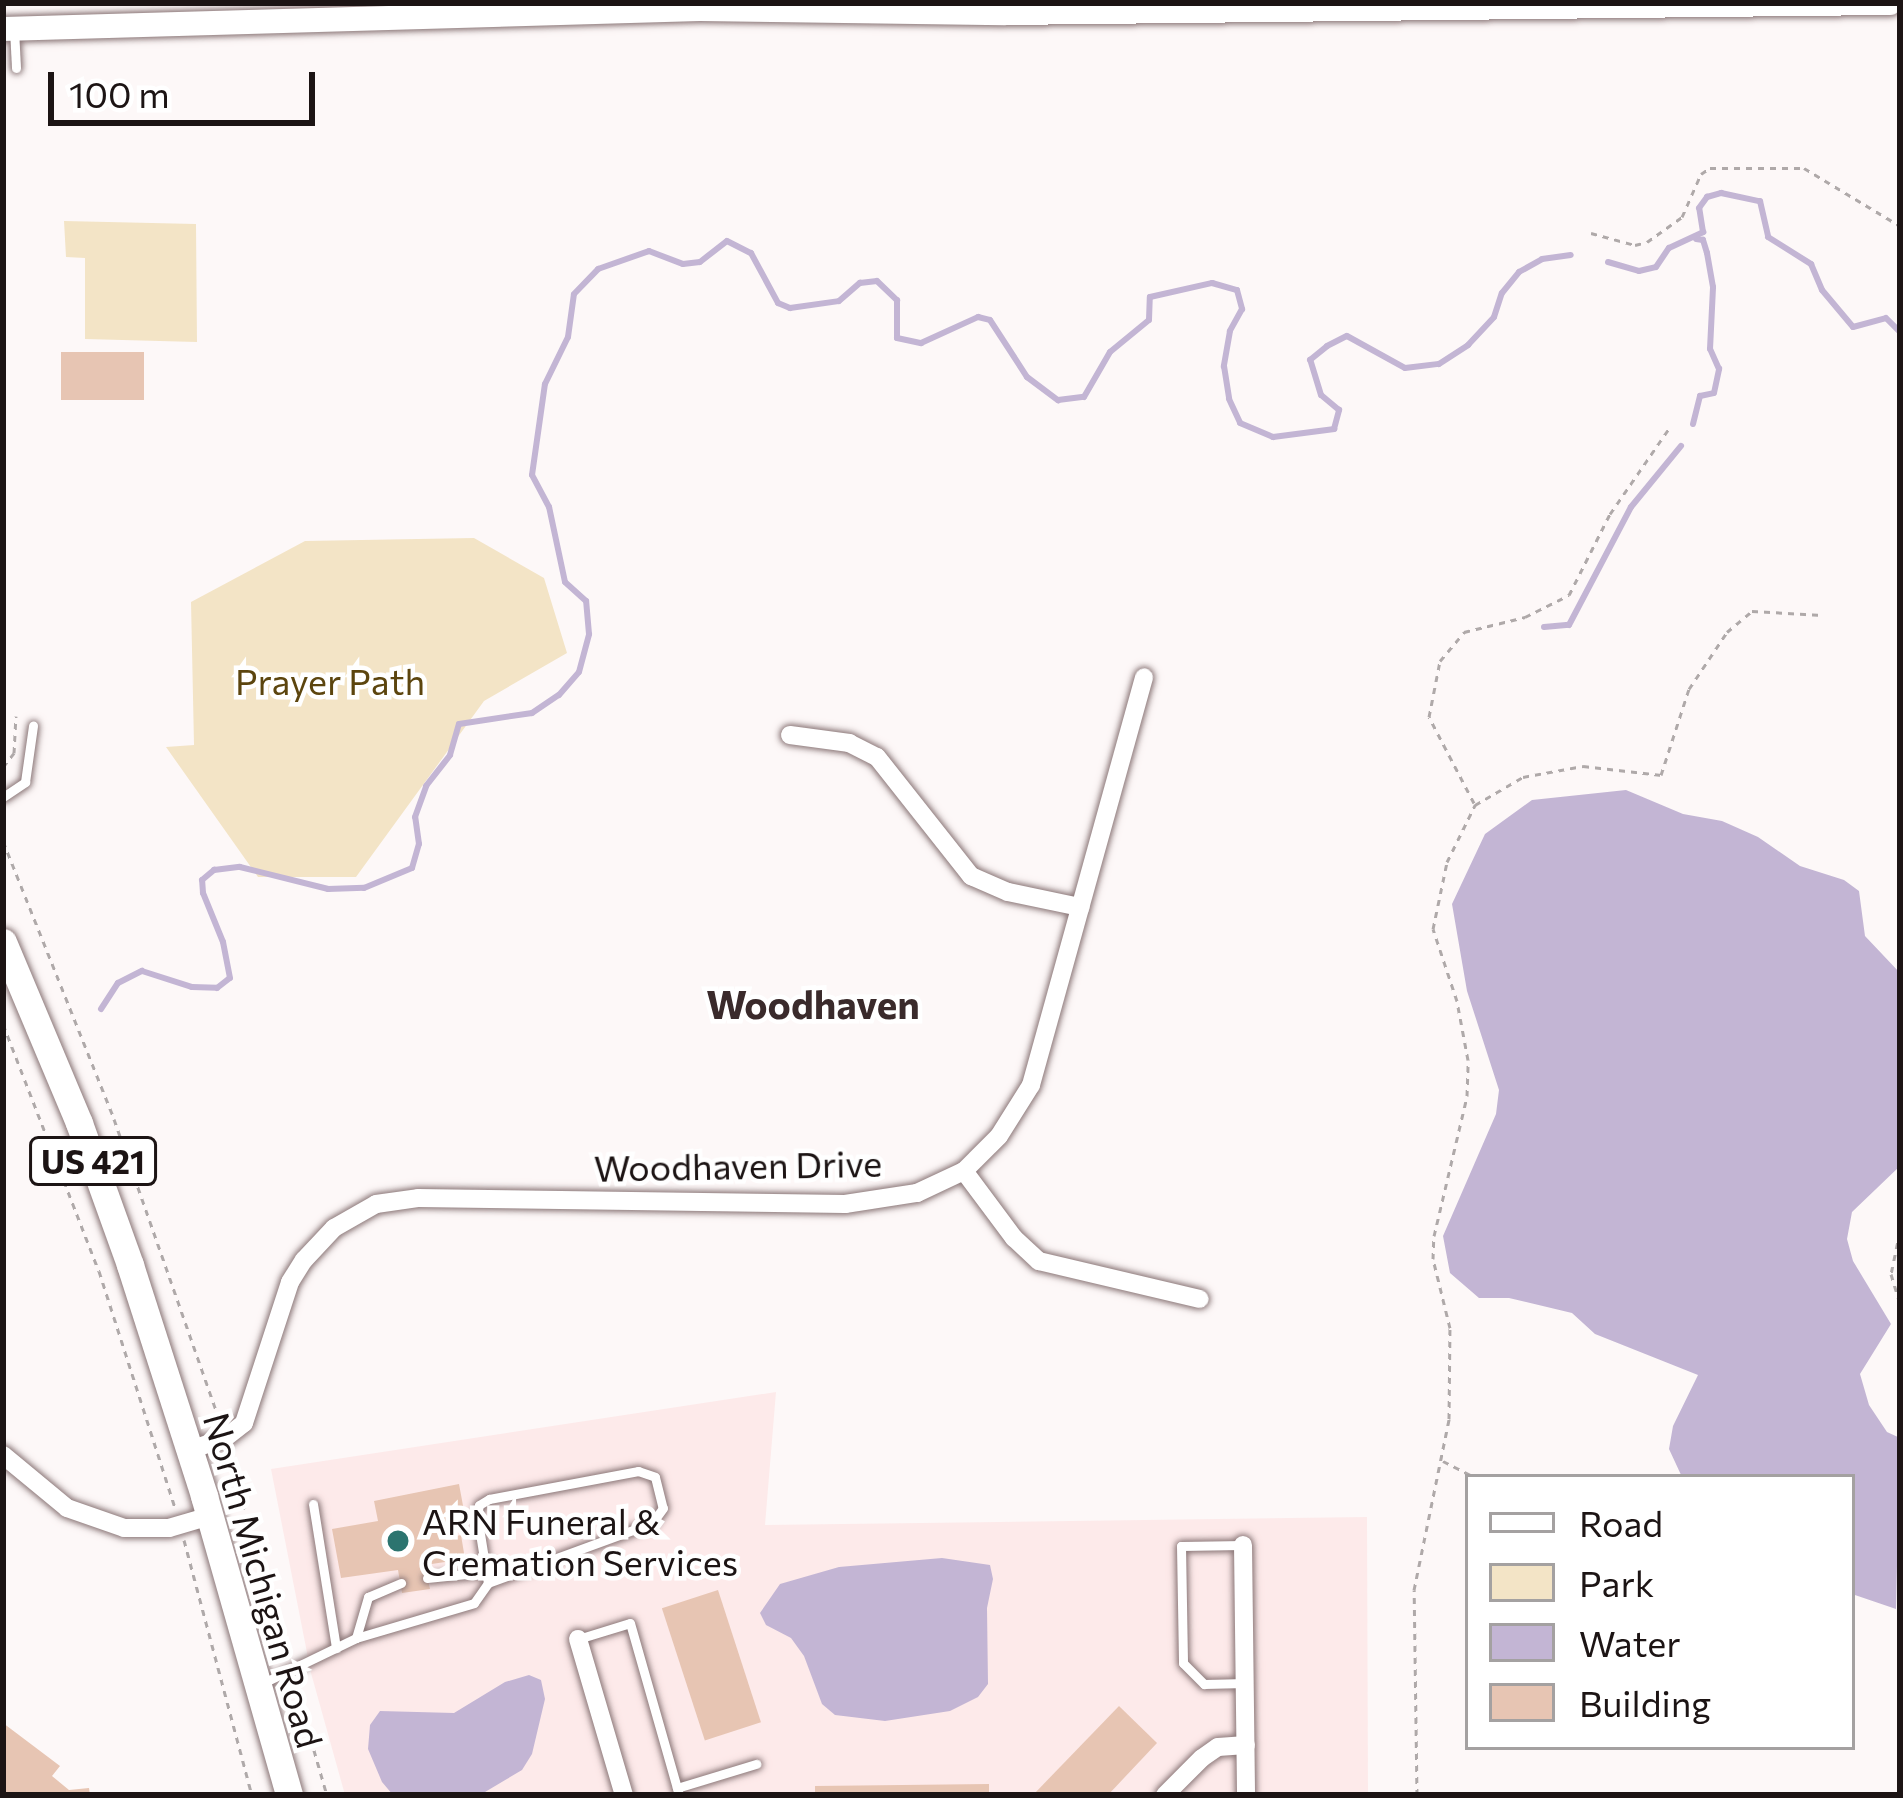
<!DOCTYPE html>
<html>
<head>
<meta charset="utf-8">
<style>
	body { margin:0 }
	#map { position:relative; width:1903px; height:1798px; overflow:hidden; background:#fdf8f8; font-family:Commissioner,sans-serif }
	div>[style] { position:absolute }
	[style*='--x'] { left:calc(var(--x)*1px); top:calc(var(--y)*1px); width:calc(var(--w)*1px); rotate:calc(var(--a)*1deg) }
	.built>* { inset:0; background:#fdeaea }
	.green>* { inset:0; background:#f3e4c6 }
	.water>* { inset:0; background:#c3b5d4 }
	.stream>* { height:6px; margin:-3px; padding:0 3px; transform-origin:3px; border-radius:3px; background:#c3b5d4 }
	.building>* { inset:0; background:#e7c5b3; transform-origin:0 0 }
	.path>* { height:3px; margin-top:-1.5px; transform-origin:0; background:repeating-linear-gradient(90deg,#afa9a9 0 6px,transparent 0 12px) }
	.roads { filter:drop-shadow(0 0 3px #8b7778) drop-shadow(0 0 3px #8b7778) }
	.service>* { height:9px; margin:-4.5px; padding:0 4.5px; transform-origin:4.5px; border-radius:4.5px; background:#fff }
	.minor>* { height:18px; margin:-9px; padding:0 9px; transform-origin:9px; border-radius:9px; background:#fff }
	.secondary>* { height:24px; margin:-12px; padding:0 12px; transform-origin:12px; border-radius:12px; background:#fff }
	.primary>* { height:27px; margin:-13.5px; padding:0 13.5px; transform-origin:13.5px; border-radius:13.5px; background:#fff }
	.dots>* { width:33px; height:33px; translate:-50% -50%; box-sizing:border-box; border:6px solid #fff; border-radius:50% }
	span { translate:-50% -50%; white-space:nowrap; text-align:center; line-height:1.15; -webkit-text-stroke:9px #fff; paint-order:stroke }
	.shield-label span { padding:3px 9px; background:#fff; border:3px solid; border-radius:9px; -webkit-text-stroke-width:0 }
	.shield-label { font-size:33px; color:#1c1414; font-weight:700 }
	.park-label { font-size:36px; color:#5c450e }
	.street-label { font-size:36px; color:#1c1414 }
	.poi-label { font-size:36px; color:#1c1414 }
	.left { translate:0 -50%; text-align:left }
	.neighbourhood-label { font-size:39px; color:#3a2a2b; font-weight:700 }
	.frame { position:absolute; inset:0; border:6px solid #1c1414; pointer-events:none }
	.legend { position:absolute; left:1465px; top:1474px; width:390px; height:276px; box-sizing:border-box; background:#fff; border:3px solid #a4a1a1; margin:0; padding:15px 21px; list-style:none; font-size:36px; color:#1c1414 }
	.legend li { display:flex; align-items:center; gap:24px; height:60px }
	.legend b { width:60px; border:3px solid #a4a1a1 }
	.scale { position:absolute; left:48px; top:72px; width:267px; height:54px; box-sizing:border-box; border:6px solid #1c1414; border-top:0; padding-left:15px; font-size:36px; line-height:42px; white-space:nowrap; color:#1c1414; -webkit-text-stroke:9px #fff; paint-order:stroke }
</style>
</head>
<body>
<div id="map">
	<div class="built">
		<i style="clip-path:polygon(776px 1392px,765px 1525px,1367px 1517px,1368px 1795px,345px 1795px,311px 1673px,271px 1469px)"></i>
	</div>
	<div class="green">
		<i style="clip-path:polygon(64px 221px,196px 224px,197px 342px,85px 339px,85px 258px,66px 257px)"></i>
		<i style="clip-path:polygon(474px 538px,544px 578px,567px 653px,484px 701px,356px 877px,258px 877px,166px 747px,194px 745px,191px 602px,305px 541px)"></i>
	</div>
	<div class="water">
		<i style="clip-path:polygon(1626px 790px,1683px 814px,1722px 821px,1758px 837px,1800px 866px,1844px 880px,1859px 891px,1865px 936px,1900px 973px,1900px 1166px,1852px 1212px,1847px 1239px,1853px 1261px,1891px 1324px,1860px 1374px,1869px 1405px,1887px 1432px,1900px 1438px,1896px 1609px,1852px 1594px,1852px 1477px,1682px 1477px,1669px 1449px,1673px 1426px,1698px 1375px,1595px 1334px,1572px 1313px,1509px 1298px,1479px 1298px,1450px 1273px,1443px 1236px,1496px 1114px,1499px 1090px,1467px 991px,1452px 904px,1485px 834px,1532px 800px)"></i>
		<i style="clip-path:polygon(942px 1558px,990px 1565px,993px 1579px,987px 1608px,988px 1684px,978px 1697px,950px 1711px,885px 1721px,835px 1715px,822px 1704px,804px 1656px,791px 1638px,766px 1625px,760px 1613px,780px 1584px,839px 1567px)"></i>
		<i style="clip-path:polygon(529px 1675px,541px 1680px,545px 1699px,532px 1754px,522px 1770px,480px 1795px,393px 1795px,382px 1782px,368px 1749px,370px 1725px,380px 1711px,454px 1713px,505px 1682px)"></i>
	</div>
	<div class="stream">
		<i style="--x:1608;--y:262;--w:32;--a:16"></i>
		<i style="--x:1639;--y:271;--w:17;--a:-13"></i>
		<i style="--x:1656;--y:267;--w:23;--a:-56"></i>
		<i style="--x:1669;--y:248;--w:38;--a:-25"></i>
		<i style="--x:1703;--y:232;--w:24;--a:-99"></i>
		<i style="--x:1699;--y:208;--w:14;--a:-54"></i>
		<i style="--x:1707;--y:197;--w:15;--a:-16"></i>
		<i style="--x:1721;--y:193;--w:40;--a:12"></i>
		<i style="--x:1760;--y:201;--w:37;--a:77"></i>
		<i style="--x:1768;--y:237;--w:51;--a:32.1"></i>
		<i style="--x:1811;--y:264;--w:28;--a:67"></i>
		<i style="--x:1822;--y:290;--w:48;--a:50"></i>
		<i style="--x:1853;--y:327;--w:34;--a:-15"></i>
		<i style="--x:1886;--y:318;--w:20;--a:45"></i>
		<i style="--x:1693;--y:424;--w:29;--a:-76"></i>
		<i style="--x:1700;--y:396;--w:14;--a:-12"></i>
		<i style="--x:1714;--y:393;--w:25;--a:-78"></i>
		<i style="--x:1719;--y:369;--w:22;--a:-114"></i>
		<i style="--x:1710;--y:349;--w:62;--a:-87.2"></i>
		<i style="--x:1713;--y:287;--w:35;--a:-100"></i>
		<i style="--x:1707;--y:253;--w:14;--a:-107"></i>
		<i style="--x:1703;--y:240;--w:7;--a:-172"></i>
		<i style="--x:1544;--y:627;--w:25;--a:-5"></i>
		<i style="--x:1569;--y:625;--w:133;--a:-62.3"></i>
		<i style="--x:1631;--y:507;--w:79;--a:-50.7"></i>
		<i style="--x:101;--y:1009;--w:31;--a:-57"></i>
		<i style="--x:118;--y:983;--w:27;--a:-27"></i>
		<i style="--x:142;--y:971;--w:52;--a:17.7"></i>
		<i style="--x:192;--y:987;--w:25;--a:2"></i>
		<i style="--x:217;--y:988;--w:16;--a:-38"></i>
		<i style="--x:230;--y:978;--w:37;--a:-101"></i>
		<i style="--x:223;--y:942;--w:53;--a:-112.2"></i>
		<i style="--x:203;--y:893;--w:13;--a:-94"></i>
		<i style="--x:202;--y:880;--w:16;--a:-40"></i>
		<i style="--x:214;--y:870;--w:26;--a:-7"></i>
		<i style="--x:240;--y:867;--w:91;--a:14"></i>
		<i style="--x:328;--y:889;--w:36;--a:-2"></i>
		<i style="--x:364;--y:888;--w:52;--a:-22.6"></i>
		<i style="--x:412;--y:868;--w:25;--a:-74"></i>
		<i style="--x:419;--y:844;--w:27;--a:-98"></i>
		<i style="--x:415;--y:817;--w:33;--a:-70"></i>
		<i style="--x:426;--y:786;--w:39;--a:-52"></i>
		<i style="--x:450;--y:755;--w:32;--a:-74"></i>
		<i style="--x:459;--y:724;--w:74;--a:-8.6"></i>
		<i style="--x:532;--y:713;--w:32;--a:-34"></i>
		<i style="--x:559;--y:695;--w:30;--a:-49"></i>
		<i style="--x:579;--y:672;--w:39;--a:-75"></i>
		<i style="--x:589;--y:634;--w:33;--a:-95"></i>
		<i style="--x:586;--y:601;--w:28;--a:-138"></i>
		<i style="--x:565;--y:582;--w:77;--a:-102"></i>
		<i style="--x:549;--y:507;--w:36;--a:-118"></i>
		<i style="--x:532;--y:475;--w:92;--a:-81.9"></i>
		<i style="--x:545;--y:384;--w:52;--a:-63.9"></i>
		<i style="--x:568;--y:337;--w:43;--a:-82.1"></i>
		<i style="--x:574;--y:294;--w:35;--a:-46"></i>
		<i style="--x:598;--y:269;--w:54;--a:-19.4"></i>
		<i style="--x:649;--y:251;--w:36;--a:21"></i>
		<i style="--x:683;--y:264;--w:17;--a:-7"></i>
		<i style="--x:700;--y:262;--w:34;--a:-38"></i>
		<i style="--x:727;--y:241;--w:27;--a:27"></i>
		<i style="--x:751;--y:253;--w:57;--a:61.6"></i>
		<i style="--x:778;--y:303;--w:13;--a:23"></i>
		<i style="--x:790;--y:308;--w:49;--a:-8.1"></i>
		<i style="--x:839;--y:301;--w:28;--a:-41"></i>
		<i style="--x:860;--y:283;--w:17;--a:-7"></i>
		<i style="--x:877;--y:281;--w:28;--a:44"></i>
		<i style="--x:897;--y:300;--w:38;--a:90"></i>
		<i style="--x:897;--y:338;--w:25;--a:12"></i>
		<i style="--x:921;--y:343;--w:63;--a:-24.5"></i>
		<i style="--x:978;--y:317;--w:12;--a:14"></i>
		<i style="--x:990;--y:320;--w:68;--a:57"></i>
		<i style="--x:1027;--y:377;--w:39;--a:37"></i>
		<i style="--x:1058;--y:400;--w:26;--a:-7"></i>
		<i style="--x:1084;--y:397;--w:52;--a:-60"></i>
		<i style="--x:1110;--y:352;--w:50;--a:-39.4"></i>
		<i style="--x:1149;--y:320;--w:23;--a:-88"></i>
		<i style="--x:1150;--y:297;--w:64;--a:-12.7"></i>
		<i style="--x:1212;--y:283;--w:26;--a:16"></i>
		<i style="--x:1237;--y:290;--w:20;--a:75"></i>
		<i style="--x:1242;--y:309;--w:25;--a:119"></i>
		<i style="--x:1230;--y:331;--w:36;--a:100"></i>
		<i style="--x:1224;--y:366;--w:33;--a:81"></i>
		<i style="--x:1229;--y:399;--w:26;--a:65"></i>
		<i style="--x:1240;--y:423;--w:36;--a:23"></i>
		<i style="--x:1273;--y:437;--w:62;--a:-7.5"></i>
		<i style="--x:1334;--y:429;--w:20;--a:-75"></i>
		<i style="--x:1339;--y:410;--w:23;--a:-140"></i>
		<i style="--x:1321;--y:395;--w:37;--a:-107"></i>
		<i style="--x:1310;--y:360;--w:22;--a:-39"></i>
		<i style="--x:1327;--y:346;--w:22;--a:-27"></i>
		<i style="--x:1347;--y:336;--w:66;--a:28.9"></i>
		<i style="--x:1405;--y:368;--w:34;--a:-7"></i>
		<i style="--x:1439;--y:364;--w:35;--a:-33"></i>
		<i style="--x:1468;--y:345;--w:38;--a:-47"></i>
		<i style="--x:1494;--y:317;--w:25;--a:-72"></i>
		<i style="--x:1502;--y:293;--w:27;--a:-51"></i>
		<i style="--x:1519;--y:272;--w:26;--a:-29"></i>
		<i style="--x:1542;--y:259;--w:29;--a:-8"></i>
	</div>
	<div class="building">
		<i style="left:144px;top:352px;width:48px;height:83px;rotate:90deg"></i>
		<i style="clip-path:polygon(459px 1484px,464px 1511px,446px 1514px,451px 1537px,461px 1535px,465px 1559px,425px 1565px,430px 1589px,402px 1593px,398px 1570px,341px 1578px,332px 1529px,378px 1521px,374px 1501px)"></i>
		<i style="left:718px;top:1590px;width:139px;height:59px;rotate:72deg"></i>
		<i style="clip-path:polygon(1119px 1706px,1157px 1743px,1108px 1795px,1033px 1795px)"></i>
		<i style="clip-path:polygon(3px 1723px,60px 1766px,52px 1776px,69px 1790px,89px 1788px,90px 1795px,3px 1795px)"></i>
		<i style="clip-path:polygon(989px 1784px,989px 1795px,815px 1795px,815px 1786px)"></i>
	</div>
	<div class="path">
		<i style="--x:1591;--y:233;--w:46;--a:15.3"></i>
		<i style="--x:1635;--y:245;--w:12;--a:-14"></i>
		<i style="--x:1647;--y:242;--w:43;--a:-35.5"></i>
		<i style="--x:1682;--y:217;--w:47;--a:-66.2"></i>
		<i style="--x:1701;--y:174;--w:11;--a:-34"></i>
		<i style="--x:1710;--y:168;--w:94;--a:0"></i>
		<i style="--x:1804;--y:168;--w:112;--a:31.1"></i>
		<i style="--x:3;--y:767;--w:18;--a:-52"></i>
		<i style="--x:14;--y:753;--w:37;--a:-87"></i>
		<i style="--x:1474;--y:803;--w:97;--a:-117.6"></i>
		<i style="--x:1429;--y:717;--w:57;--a:-78.9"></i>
		<i style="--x:1440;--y:661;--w:38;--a:-50"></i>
		<i style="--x:1464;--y:632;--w:63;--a:-13.8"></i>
		<i style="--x:1525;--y:617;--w:49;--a:-26.6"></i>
		<i style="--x:1569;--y:595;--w:91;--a:-63.2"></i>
		<i style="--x:1610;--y:514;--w:106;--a:-55.4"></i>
		<i style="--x:3;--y:841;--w:299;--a:68.2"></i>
		<i style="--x:114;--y:1119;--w:318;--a:70.7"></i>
		<i style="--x:3;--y:1024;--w:265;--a:68.8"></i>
		<i style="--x:99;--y:1271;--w:249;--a:72.2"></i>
		<i style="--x:1900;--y:1231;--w:44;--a:101.8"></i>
		<i style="--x:1891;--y:1274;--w:30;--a:73"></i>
		<i style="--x:1900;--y:1353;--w:29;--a:90"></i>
		<i style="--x:230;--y:1457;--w:206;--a:74.2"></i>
		<i style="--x:1443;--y:1461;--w:36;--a:27"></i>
		<i style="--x:184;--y:1540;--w:264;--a:75.1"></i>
		<i style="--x:294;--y:1681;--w:119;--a:73.9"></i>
		<i style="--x:1417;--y:1795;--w:205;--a:-90.8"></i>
		<i style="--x:1414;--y:1590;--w:175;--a:-78.4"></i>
		<i style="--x:1449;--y:1419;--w:91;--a:-89.4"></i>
		<i style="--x:1450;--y:1328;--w:71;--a:-103.8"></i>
		<i style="--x:1433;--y:1259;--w:23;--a:-88"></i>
		<i style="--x:1434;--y:1236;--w:144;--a:-76.7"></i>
		<i style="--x:1467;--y:1096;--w:36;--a:-88"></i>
		<i style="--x:1468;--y:1060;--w:60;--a:-100.6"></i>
		<i style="--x:1457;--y:1001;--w:76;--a:-108.4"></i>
		<i style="--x:1433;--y:929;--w:68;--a:-78.2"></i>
		<i style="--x:1447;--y:862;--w:64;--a:-63.8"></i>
		<i style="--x:1475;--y:805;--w:56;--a:-30.3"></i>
		<i style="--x:1523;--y:777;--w:61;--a:-10.4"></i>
		<i style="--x:1583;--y:766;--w:79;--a:6.6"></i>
		<i style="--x:1661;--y:775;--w:90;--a:-72"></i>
		<i style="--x:1689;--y:689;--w:69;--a:-56.3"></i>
		<i style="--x:1727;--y:632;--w:33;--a:-40"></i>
		<i style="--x:1752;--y:611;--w:70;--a:3.3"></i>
		<i style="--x:1729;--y:1795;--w:29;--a:0"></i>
	</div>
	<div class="roads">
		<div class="service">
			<i style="--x:14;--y:29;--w:39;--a:87"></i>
			<i style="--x:3;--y:797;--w:27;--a:-34"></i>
			<i style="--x:25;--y:782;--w:57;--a:-81.9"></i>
			<i style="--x:313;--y:1504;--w:146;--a:80.9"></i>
			<i style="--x:1243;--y:1545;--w:62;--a:179.1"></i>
			<i style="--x:1181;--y:1546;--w:117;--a:89"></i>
			<i style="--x:1183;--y:1663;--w:30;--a:45"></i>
			<i style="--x:1204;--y:1684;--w:42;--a:-1.4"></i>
			<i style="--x:427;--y:1578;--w:59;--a:-5.8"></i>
			<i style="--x:356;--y:1638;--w:43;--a:-73.7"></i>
			<i style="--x:368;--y:1597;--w:36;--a:-23"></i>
			<i style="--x:578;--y:1639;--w:54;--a:-17.1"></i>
			<i style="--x:630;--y:1623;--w:179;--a:74.1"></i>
			<i style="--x:263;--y:1683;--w:103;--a:-25.8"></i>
			<i style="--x:356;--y:1638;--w:123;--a:-16.5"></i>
			<i style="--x:474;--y:1603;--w:24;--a:-55"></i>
			<i style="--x:488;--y:1583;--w:69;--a:-99.2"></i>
			<i style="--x:477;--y:1515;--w:10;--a:-79"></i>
			<i style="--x:479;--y:1505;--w:12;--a:-31"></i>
			<i style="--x:489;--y:1499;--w:152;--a:-10.6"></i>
			<i style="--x:638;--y:1471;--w:18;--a:19"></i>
			<i style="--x:655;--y:1477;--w:32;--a:76"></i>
			<i style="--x:663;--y:1508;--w:19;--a:126"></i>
			<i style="--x:652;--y:1523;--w:175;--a:159.9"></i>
			<i style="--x:677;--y:1788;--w:83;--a:-16.9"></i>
		</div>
		<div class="minor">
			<i style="--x:790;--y:735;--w:60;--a:7.7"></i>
			<i style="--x:849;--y:743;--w:31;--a:27"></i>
			<i style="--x:877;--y:757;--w:152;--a:51.7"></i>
			<i style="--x:971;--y:876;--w:40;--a:23.4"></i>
			<i style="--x:1008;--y:892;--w:74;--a:11.8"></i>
			<i style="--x:964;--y:1171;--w:84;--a:53.3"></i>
			<i style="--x:1014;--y:1238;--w:34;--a:43"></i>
			<i style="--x:1039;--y:1261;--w:165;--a:13.3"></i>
			<i style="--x:190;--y:1450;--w:37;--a:-19"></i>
			<i style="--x:225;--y:1438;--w:24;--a:-38"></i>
			<i style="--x:244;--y:1423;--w:148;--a:-71.9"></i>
			<i style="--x:290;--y:1282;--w:26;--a:-58"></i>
			<i style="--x:304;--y:1260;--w:44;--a:-46.8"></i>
			<i style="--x:334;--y:1228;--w:48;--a:-29.7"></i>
			<i style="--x:376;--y:1204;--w:42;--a:-8.1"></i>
			<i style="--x:418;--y:1198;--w:427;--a:0.8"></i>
			<i style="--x:845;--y:1204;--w:73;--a:-8.7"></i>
			<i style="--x:917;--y:1193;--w:52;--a:-25.1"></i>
			<i style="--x:964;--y:1171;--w:49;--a:-45"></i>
			<i style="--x:999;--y:1136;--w:60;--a:-57.9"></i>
			<i style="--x:1031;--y:1085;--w:423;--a:-74.5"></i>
			<i style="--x:3;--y:1455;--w:83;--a:39.6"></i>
			<i style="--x:67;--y:1508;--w:60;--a:19.3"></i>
			<i style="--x:124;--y:1528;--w:45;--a:0"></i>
			<i style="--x:169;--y:1528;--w:43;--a:-16.3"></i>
			<i style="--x:1243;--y:1545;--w:250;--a:89.3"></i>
			<i style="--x:578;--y:1639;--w:163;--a:73.6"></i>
			<i style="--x:1165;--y:1795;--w:52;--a:-45"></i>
			<i style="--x:1202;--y:1758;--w:19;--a:-35"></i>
			<i style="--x:1218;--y:1747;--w:28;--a:-4"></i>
		</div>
		<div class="secondary">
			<i style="--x:3;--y:29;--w:697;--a:-1.64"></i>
			<i style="--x:700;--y:9;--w:305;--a:0.8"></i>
			<i style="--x:1005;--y:13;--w:885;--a:-0.65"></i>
		</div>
		<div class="primary">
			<i style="--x:3;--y:942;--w:196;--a:67.2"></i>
			<i style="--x:79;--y:1123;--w:151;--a:70.2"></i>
			<i style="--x:130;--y:1265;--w:243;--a:72.2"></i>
			<i style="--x:204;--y:1496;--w:311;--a:74.1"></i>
		</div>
	</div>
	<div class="dots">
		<i style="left:398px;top:1541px;background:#2c746f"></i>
	</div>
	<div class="shield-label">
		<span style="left:93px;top:1161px">US 421</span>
	</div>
	<div class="park-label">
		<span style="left:330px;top:681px">Prayer Path</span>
	</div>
	<div class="street-label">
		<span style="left:738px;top:1165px;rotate:-1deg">Woodhaven Drive</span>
		<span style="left:264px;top:1580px;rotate:74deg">North Michigan Road</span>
	</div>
	<div class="poi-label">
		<span class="left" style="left:422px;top:1541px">ARN Funeral &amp;<br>Cremation Services</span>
	</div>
	<div class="neighbourhood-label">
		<span style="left:813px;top:1003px">Woodhaven</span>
	</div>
	<div class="frame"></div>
	<ul class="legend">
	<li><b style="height:15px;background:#fff"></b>Road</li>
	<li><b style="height:33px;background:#f3e4c6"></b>Park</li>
	<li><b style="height:33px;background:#c3b5d4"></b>Water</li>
	<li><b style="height:33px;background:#e7c5b3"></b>Building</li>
	</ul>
	<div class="scale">100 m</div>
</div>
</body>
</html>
